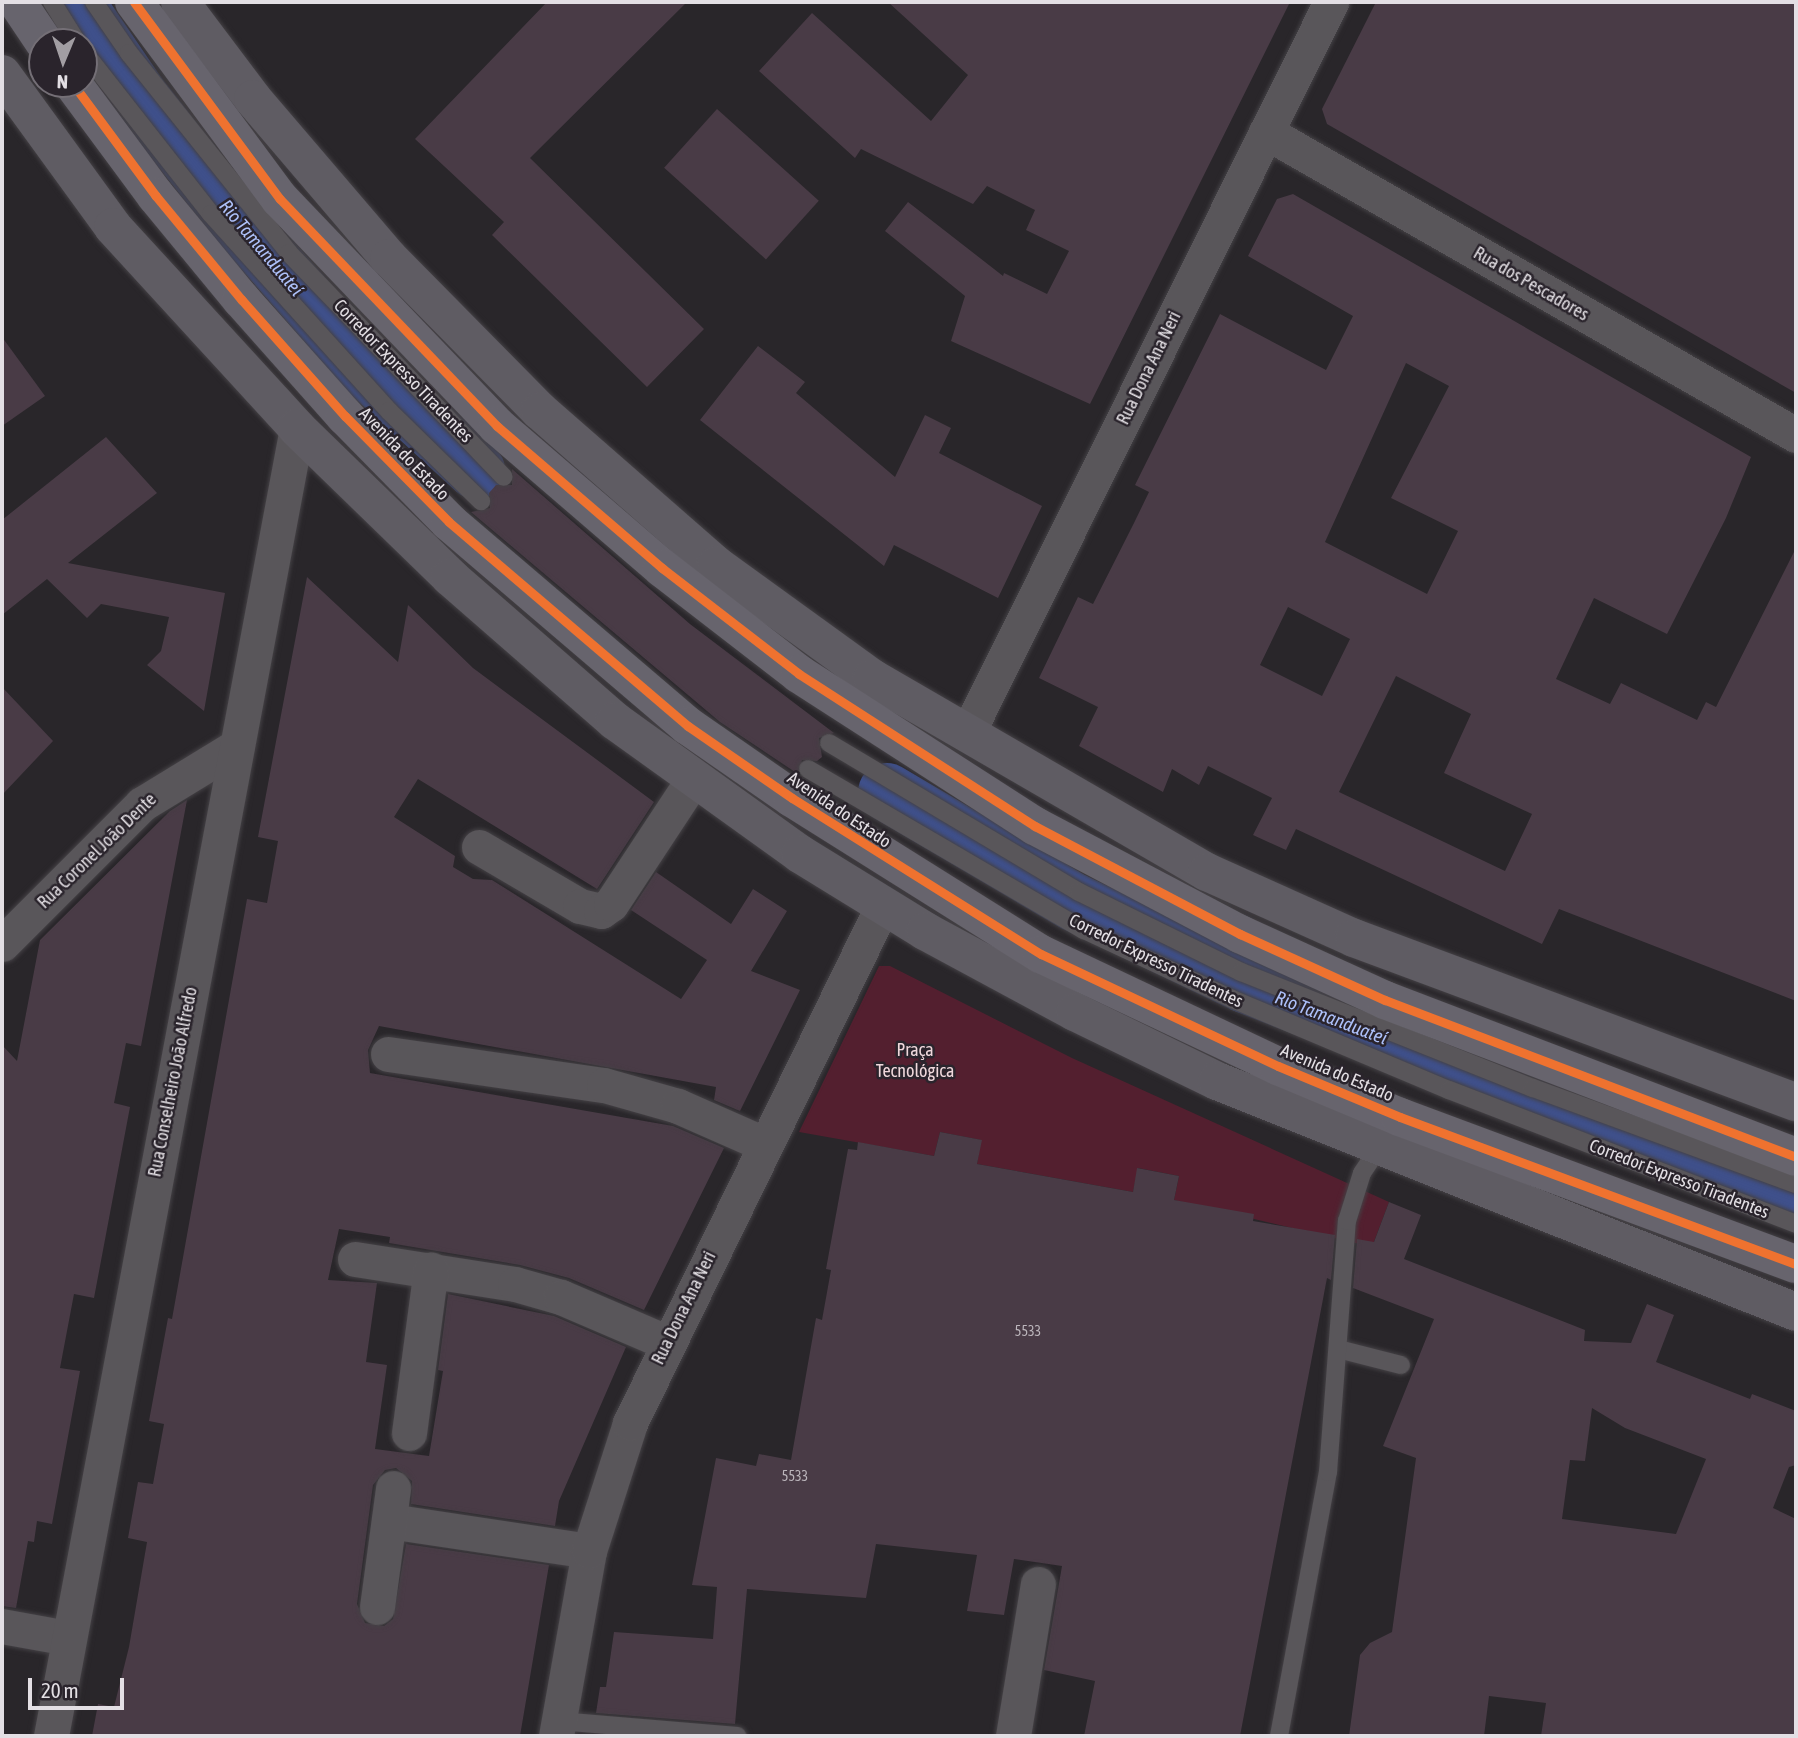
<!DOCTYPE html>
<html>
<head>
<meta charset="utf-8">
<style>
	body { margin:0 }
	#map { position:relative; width:1798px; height:1738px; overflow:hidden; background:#29262a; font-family:"Asap Condensed",sans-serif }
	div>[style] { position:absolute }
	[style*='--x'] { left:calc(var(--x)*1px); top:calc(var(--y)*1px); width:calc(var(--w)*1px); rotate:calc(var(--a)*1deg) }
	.green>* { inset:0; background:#531f2f }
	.river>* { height:58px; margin:-29px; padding:0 29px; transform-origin:29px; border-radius:29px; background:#3f508b }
	.building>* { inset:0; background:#493b46; transform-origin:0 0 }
	.roads { filter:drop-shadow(0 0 2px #444145) drop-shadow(0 0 2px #444145) }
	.lane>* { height:18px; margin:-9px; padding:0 9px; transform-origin:9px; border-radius:9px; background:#59565a }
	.street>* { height:35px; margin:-17.5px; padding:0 17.5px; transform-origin:17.5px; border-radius:17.5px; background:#59565a }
	.primary>* { height:38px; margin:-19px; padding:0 19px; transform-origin:19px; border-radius:19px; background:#5f5c63 }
	.highway>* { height:38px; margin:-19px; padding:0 19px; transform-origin:19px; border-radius:19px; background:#67646d }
	.cycleway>* { height:9px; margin:-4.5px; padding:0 4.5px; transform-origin:4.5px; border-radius:4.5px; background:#ef722f }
	span { translate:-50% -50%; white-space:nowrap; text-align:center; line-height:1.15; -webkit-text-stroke:5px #2a242c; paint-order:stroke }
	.number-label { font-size:14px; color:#bcb6bc }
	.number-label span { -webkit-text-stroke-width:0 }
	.street-label { font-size:18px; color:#e3dfe4 }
	.park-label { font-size:18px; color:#f0d8dc }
	.water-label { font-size:19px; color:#adc0f9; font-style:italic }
	.frame { position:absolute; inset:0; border:4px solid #e3dfe4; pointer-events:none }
	.north { position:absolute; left:28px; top:28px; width:70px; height:70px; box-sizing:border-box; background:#2a242c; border:2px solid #746f76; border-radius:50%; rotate:182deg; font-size:19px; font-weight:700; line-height:28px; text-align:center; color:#e3dfe4 }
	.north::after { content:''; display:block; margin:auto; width:24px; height:32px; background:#a29ea3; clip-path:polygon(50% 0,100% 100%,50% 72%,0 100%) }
	.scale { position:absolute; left:28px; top:1678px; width:96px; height:32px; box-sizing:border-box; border:4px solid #e3dfe4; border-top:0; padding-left:9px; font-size:21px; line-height:24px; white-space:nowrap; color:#e3dfe4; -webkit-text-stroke:5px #2a242c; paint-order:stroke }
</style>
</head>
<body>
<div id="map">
	<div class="green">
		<i style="clip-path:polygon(879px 966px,890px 966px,1072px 1058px,1389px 1202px,1372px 1247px,1174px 1200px,1179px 1176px,1138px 1168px,1133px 1192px,977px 1164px,981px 1140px,940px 1132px,934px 1156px,799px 1132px)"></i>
	</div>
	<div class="river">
		<i style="--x:75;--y:2;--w:112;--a:55.9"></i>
		<i style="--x:138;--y:95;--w:166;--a:51.6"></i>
		<i style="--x:241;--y:225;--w:196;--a:48.9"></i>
		<i style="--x:370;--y:373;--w:144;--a:42.5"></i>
		<i style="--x:887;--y:792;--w:217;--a:30.5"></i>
		<i style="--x:1074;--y:902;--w:190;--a:25.6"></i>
		<i style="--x:1245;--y:984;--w:592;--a:21.41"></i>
	</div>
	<div class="building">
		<i style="clip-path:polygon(547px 2px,687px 2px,530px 158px,704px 329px,647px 387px,492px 235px,504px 222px,415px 139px)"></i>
		<i style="clip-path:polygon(888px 2px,1290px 2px,1090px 404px,951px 341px,965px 296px,885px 231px,908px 202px,1003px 276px,1004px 273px,1047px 294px,1069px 251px,1026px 230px,1035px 210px,987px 186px,973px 204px,861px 149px,855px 158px,759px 71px,812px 13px,931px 121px,968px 75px)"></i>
		<i style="clip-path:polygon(1376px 2px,1796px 2px,1796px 393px,1327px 124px,1322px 109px)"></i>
		<i style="left:717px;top:109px;width:137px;height:79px;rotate:42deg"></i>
		<i style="clip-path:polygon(evenodd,1293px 194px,1751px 457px,1726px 518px,1667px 634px,1594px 598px,1556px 679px,1610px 704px,1621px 683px,1697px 720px,1706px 702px,1716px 707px,1796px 548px,1796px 1001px,1559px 909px,1542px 944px,1296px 829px,1286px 850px,1253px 835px,1272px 798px,1208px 766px,1199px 785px,1172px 769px,1163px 792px,1079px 746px,1098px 707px,1039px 678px,1078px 597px,1093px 604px,1134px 523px,1149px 492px,1135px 485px,1220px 314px,1326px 370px,1353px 316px,1248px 256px,1277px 199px,1293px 194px,1406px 363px,1449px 386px,1391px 498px,1458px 531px,1427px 594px,1325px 542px,1406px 363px,1293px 194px,1288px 607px,1350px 639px,1322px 696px,1260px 665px,1288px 607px,1293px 194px,1396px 676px,1471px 714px,1444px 773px,1532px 814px,1505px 871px,1339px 792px,1396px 676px)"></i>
		<i style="clip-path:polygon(2px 337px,45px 396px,2px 426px)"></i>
		<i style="clip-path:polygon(758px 346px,805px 382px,796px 393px,895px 477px,925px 415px,951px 428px,939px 453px,1042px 506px,998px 598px,894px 545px,884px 566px,700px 420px)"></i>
		<i style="clip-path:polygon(106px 437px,157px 493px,68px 563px,225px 593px,204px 711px,147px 665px,161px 651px,169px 617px,101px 604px,87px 618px,47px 579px,2px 615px,2px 520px)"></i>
		<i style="clip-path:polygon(512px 469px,690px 624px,834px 733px,819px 738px,822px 757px,817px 761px,802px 760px,798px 774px,720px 722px,471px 512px,490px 508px,489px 493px,496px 485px,512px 485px)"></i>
		<i style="clip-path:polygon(307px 577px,398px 662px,408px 605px,473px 668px,654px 802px,597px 889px,418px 779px,394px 817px,455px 856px,453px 867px,473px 879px,492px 880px,681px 999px,707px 960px,631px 910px,656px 872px,731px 924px,753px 889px,787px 911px,751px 971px,800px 990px,740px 1111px,714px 1100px,716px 1087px,379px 1026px,368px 1050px,370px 1073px,673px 1126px,724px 1148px,644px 1310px,569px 1278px,520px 1265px,389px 1243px,390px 1237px,339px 1229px,328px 1280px,377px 1283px,366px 1362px,387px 1365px,375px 1449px,429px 1456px,443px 1371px,438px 1370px,448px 1294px,554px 1316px,626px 1347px,559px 1501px,555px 1526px,411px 1504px,412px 1481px,396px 1468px,385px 1470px,373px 1485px,357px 1604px,365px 1623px,384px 1626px,393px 1619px,406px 1544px,549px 1565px,520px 1736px,92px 1736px,98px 1704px,114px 1707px,129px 1647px,147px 1542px,128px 1538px,138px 1482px,153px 1484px,164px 1424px,149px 1421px,168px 1318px,172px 1319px,247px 899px,267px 903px,278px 841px,258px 837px)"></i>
		<i style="clip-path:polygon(2px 687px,53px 741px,2px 795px)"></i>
		<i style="clip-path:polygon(187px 800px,141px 1046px,126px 1043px,114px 1103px,130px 1107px,94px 1298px,74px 1294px,60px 1368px,80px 1371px,52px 1524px,37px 1521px,34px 1542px,28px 1541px,16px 1608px,2px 1606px,2px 1045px,17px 1061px,40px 940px,170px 811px)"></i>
		<i style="clip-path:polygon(940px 1132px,982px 1140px,977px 1164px,1133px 1192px,1137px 1168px,1179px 1176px,1174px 1200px,1254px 1214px,1253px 1221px,1335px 1235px,1331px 1280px,1327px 1278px,1240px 1736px,1084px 1736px,1095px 1681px,1044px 1670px,1062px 1566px,1014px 1559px,1004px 1615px,967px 1611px,977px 1555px,876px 1544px,866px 1598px,747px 1589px,735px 1724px,596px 1713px,600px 1687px,606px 1687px,614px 1632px,713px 1639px,717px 1587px,692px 1585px,716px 1458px,756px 1466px,759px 1454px,791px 1460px,816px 1318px,822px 1320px,831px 1270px,826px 1269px,848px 1149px,857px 1150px,858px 1142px,934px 1156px)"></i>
		<i style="clip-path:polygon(evenodd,1389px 1202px,1421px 1215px,1404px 1259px,1585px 1330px,1584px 1341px,1631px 1343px,1647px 1304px,1674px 1315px,1656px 1362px,1750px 1399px,1752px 1394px,1796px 1411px,1796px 1465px,1789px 1467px,1773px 1508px,1796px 1519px,1796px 1736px,1541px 1736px,1546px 1703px,1489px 1696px,1484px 1736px,1349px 1736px,1360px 1655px,1370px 1643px,1392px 1632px,1416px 1458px,1383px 1446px,1434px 1319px,1353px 1288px,1357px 1239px,1374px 1242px,1389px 1202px,1592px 1408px,1625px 1428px,1706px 1459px,1676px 1534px,1562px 1519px,1570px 1460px,1585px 1461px,1592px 1408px)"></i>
	</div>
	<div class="roads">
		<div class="lane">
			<i style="--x:52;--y:2;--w:47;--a:58"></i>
			<i style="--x:94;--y:2;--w:62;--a:55.5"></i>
			<i style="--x:129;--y:53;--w:256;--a:51.3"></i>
			<i style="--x:289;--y:253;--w:310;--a:46.2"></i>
			<i style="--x:84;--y:52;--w:206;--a:51.9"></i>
			<i style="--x:211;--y:214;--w:266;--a:47.9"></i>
			<i style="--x:389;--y:411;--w:129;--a:44.4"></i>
			<i style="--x:829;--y:743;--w:291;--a:30.8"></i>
			<i style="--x:1079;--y:892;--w:181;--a:26.3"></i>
			<i style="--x:1241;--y:972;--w:314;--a:21.7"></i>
			<i style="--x:1533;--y:1088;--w:280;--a:20.1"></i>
			<i style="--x:808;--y:769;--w:320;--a:30.3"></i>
			<i style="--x:1084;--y:930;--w:163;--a:25"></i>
			<i style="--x:1232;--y:999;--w:235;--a:22.8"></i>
			<i style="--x:1449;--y:1090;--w:372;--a:21.1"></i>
			<i style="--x:1338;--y:1349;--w:65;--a:14.3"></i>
			<i style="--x:559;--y:1721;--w:179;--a:4.8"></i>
			<i style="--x:1279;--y:1736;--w:269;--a:-79.5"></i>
			<i style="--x:1328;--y:1472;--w:252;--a:-85.7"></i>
			<i style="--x:1347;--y:1221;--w:50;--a:-72.6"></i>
			<i style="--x:1362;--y:1173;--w:29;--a:-56"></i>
		</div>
		<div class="street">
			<i style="--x:1266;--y:132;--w:610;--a:29.76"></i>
			<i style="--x:967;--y:734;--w:818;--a:-63.56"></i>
			<i style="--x:479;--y:847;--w:117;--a:30.3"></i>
			<i style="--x:580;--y:906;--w:22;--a:13"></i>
			<i style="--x:601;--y:911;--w:12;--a:-35"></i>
			<i style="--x:611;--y:904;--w:151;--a:-56.6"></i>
			<i style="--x:2;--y:944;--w:198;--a:-45"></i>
			<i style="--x:142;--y:804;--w:111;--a:-31.4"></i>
			<i style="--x:388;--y:1054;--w:218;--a:8.2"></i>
			<i style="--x:604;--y:1085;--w:77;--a:15.8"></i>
			<i style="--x:678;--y:1106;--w:94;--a:23.8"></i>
			<i style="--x:355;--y:1259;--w:162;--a:8.9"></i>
			<i style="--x:515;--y:1284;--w:48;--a:15.8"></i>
			<i style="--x:561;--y:1297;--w:114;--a:23.2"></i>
			<i style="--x:409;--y:1433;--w:165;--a:-82.4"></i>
			<i style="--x:389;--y:1521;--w:202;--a:8.5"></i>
			<i style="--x:377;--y:1607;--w:120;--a:-82.3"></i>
			<i style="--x:2;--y:1626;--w:67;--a:10.3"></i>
			<i style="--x:51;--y:1736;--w:1331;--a:-79.35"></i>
			<i style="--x:556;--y:1736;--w:188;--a:-79.9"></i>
			<i style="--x:589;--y:1551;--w:134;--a:-72.2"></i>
			<i style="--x:630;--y:1423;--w:576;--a:-63.97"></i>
			<i style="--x:1013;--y:1736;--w:154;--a:-80.7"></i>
		</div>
		<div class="primary">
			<i style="--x:180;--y:2;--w:121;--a:53"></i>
			<i style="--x:253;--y:99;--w:209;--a:49.5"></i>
			<i style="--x:389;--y:258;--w:215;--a:45.4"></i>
			<i style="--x:540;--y:411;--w:234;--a:41.2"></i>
			<i style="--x:716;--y:565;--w:193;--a:35.9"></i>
			<i style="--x:872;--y:678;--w:387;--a:30.1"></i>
			<i style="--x:1207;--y:872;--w:161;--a:24.2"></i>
			<i style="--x:1354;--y:938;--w:471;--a:20.4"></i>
			<i style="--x:2;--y:74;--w:189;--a:54"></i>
			<i style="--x:113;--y:227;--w:273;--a:47.5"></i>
			<i style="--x:297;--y:428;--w:214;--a:44.2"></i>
			<i style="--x:450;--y:577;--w:219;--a:41.1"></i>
			<i style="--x:615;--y:721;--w:228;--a:35.7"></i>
			<i style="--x:800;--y:854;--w:147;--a:31.6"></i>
			<i style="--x:925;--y:931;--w:170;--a:28.4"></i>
			<i style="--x:1075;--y:1012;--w:158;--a:25.9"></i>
			<i style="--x:1217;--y:1081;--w:623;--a:21.75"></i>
		</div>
		<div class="highway">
			<i style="--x:17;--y:2;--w:48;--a:56"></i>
			<i style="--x:134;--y:2;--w:245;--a:53.5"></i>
			<i style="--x:280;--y:199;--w:314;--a:46.3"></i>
			<i style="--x:497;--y:426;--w:218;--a:40.7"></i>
			<i style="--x:662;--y:568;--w:173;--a:37.7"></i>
			<i style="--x:799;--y:674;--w:281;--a:32.8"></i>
			<i style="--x:1035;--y:826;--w:232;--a:27.8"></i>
			<i style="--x:1240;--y:934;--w:159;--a:24.5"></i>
			<i style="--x:1385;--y:1000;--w:440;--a:20.9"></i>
			<i style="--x:73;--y:84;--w:139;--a:53.5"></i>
			<i style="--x:156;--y:196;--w:134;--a:50.5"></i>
			<i style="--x:241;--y:299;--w:157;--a:48.4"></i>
			<i style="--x:345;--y:416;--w:148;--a:45.5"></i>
			<i style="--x:449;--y:522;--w:314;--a:40.5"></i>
			<i style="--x:688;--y:726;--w:126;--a:34.7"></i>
			<i style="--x:792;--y:798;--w:294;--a:32.1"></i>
			<i style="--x:1041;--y:954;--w:262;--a:25.3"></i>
			<i style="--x:1278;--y:1066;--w:132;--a:22.7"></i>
			<i style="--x:1400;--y:1117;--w:422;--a:20.4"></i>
		</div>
	</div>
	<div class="cycleway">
		<i style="--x:134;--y:2;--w:245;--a:53.5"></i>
		<i style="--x:280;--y:199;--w:314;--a:46.3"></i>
		<i style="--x:497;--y:426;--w:218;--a:40.7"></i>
		<i style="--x:662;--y:568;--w:173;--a:37.7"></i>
		<i style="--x:799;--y:674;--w:281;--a:32.8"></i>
		<i style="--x:1035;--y:826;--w:232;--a:27.8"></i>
		<i style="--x:1240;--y:934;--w:159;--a:24.5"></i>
		<i style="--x:1385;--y:1000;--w:440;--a:20.9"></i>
		<i style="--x:73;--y:84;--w:139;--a:53.5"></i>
		<i style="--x:156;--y:196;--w:134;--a:50.5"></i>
		<i style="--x:241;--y:299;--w:157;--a:48.4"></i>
		<i style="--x:345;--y:416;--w:148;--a:45.5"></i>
		<i style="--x:449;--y:522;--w:314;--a:40.5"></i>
		<i style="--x:688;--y:726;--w:126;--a:34.7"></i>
		<i style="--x:792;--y:798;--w:294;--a:32.1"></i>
		<i style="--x:1041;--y:954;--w:262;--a:25.3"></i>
		<i style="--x:1278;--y:1066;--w:132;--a:22.7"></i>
		<i style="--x:1400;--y:1117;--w:422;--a:20.4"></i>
	</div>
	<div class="number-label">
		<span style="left:1028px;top:1331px">5533</span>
		<span style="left:795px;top:1476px">5533</span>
	</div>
	<div class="street-label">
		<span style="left:1531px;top:284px;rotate:30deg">Rua dos Pescadores</span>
		<span style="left:1149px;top:368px;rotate:-64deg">Rua Dona Ana Neri</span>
		<span style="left:403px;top:371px;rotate:46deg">Corredor Expresso Tiradentes</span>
		<span style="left:404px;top:454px;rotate:46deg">Avenida do Estado</span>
		<span style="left:839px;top:810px;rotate:34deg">Avenida do Estado</span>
		<span style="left:97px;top:851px;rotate:-44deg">Rua Coronel João Dente</span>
		<span style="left:1156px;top:961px;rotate:26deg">Corredor Expresso Tiradentes</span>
		<span style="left:1337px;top:1073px;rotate:23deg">Avenida do Estado</span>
		<span style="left:173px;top:1082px;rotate:-79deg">Rua Conselheiro João Alfredo</span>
		<span style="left:1679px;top:1179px;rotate:21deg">Corredor Expresso Tiradentes</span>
		<span style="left:684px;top:1308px;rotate:-64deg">Rua Dona Ana Neri</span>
	</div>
	<div class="park-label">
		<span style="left:915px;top:1061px">Praça<br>Tecnológica</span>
	</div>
	<div class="water-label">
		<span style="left:261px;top:248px;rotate:50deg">Rio Tamanduateí</span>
		<span style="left:1331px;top:1018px;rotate:21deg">Rio Tamanduateí</span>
	</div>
	<div class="frame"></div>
	<div class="north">N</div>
	<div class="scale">20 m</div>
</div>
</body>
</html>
